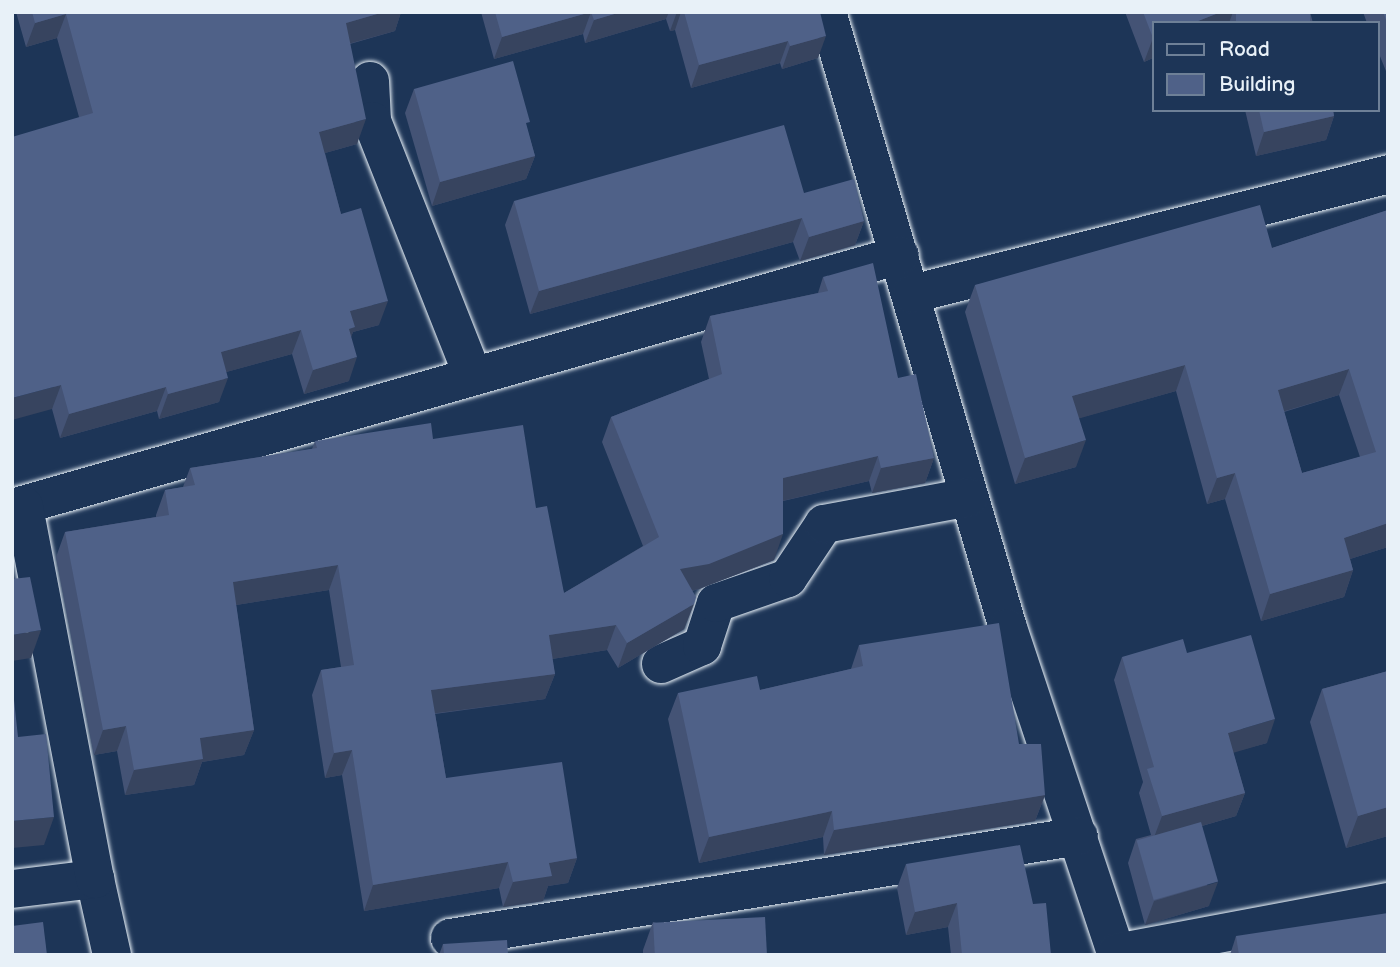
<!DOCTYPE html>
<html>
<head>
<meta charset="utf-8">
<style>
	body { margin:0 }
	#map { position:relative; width:1400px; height:967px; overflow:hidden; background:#1d3557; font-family:"Balsamiq Sans",sans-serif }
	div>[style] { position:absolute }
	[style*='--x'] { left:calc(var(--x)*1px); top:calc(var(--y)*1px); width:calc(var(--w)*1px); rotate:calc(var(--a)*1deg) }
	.roads { filter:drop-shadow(0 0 2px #e8f1f8) drop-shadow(0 0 2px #e8f1f8) }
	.street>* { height:38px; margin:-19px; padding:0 19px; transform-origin:19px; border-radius:19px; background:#1d3557 }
	.wall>* { inset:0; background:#445375 }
	.shaded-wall>* { inset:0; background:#37445f }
	.building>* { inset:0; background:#4f6188; transform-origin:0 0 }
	span { translate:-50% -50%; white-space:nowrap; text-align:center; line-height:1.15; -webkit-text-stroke:6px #1d3557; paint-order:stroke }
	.frame { position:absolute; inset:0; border:14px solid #e8f1f8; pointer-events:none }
	.legend { position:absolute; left:1152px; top:21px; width:228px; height:91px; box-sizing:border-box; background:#1d3557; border:2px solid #6e8097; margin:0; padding:9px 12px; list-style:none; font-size:21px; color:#e8f1f8 }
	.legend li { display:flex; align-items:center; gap:14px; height:35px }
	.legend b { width:35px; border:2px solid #6e8097 }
</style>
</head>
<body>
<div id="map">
	<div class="roads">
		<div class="street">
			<i style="--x:827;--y:12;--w:642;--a:73.63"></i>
			<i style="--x:1008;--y:628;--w:345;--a:71.6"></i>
			<i style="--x:370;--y:81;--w:40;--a:87.1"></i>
			<i style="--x:372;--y:121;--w:274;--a:68.4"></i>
			<i style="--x:912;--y:294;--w:491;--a:-14.1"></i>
			<i style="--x:12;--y:508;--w:923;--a:-15.9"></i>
			<i style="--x:661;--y:664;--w:45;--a:-23.7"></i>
			<i style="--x:702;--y:646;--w:45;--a:-72"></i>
			<i style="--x:716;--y:603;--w:76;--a:-19.1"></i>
			<i style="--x:788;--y:578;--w:65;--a:-56.3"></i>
			<i style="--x:824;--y:524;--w:147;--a:-10.5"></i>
			<i style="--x:95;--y:879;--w:78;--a:77.4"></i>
			<i style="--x:12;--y:889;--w:84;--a:-6.9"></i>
			<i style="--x:95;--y:879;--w:380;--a:-100.8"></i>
			<i style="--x:450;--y:938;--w:637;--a:-9.21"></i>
			<i style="--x:1116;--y:953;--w:277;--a:-10.6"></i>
		</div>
	</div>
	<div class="wall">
		<i style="clip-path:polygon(16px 12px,401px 12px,395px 31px,350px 44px,357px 144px,325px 153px,341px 214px,379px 325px,353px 332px,351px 337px,349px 381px,304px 394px,292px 354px,226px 372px,219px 402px,159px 419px,157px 411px,60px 438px,52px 409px,79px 117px,57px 38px,26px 47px)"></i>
		<i style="clip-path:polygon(481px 12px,820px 12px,818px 58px,782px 69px,780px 63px,691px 88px,675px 30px,670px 31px,666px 19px,585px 43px,583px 34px,494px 59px)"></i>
		<i style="clip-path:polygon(1125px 12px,1310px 12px,1313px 23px,1153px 23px,1153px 58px,1144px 62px)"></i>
		<i style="clip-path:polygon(1363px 12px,1388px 12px,1388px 76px,1377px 49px,1377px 23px,1367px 23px)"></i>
		<i style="clip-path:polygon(414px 89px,527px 129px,535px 156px,526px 179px,432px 206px,405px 113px)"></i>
		<i style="clip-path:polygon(1245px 110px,1333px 110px,1334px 116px,1326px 140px,1256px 156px)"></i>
		<i style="clip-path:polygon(804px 193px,864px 221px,855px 245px,800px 261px,793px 242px,530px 314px,505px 225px,514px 201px)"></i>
		<i style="clip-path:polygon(evenodd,1388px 210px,1388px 547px,1350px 559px,1353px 570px,1344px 597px,1261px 621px,1225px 499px,1207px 504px,1176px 391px,1079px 418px,1076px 467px,1015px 484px,965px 312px,975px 285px,1272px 248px,1388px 210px,1339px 395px,1360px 457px,1302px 473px,1284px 412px,1339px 395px)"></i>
		<i style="clip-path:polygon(823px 277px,898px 378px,934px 458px,925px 483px,872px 493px,869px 481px,783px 501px,774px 560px,699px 589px,692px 591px,684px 629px,618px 668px,607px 650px,552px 659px,555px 674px,545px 699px,435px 714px,446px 778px,577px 858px,568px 883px,548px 886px,543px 901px,503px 907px,499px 888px,364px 911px,342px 775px,325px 778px,312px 695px,321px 670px,341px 667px,329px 590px,236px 605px,254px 730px,244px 755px,202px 762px,194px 785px,125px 795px,117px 751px,94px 755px,56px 557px,65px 532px,156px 517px,156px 515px,165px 490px,183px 487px,190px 468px,312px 449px,315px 441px,433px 439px,536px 508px,564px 593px,643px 546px,602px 442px,611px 417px,709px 379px,701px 342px,710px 316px,818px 293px)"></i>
		<i style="clip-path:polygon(859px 645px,1019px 744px,1045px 795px,1035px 821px,824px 855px,823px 837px,699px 863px,668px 719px,678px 693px,760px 690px,851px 669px)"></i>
		<i style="clip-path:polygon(1122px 657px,1267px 743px,1233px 752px,1245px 793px,1236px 816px,1202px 826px,1209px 906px,1145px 925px,1128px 863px,1136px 839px,1151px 835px,1139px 793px,1143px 782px,1114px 680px)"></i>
		<i style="clip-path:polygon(1388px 671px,1388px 836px,1346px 848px,1310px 722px,1322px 689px)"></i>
		<i style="clip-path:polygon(906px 864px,1033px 904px,1051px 955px,951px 955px,948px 927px,906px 935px,897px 888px)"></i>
		<i style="clip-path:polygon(653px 922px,767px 955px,643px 955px,643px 950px)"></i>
		<i style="clip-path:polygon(1236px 936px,1388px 955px,1230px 955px)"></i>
		<i style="clip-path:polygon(443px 944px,508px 955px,439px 955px)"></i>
	</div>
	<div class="shaded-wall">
		<i style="clip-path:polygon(384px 12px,401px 12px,395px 31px,337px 47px,346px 23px)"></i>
		<i style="clip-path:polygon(591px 12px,583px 34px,494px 59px,502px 37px)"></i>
		<i style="clip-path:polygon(621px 12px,669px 12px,666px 19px,585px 43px,594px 20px)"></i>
		<i style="clip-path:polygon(677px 12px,681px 12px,675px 30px,670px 31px)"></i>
		<i style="clip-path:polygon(1221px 12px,1233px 12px,1229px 23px,1193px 23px)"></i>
		<i style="clip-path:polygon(66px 14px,57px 38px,26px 47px,35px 23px)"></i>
		<i style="clip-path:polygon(826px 36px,818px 58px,782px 69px,790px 46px)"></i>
		<i style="clip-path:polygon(1153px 38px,1153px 58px,1144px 62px)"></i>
		<i style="clip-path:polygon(788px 41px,780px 63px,691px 88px,699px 65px)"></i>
		<i style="clip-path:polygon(1334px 116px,1326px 140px,1256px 156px,1264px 132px)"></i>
		<i style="clip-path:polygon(366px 119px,357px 144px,311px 157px,319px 132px)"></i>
		<i style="clip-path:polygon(535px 156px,526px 179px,432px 206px,440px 182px)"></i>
		<i style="clip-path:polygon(802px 218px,793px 242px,530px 314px,539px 291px)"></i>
		<i style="clip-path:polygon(864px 221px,855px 245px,800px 261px,809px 237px)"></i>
		<i style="clip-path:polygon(388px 301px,379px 325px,353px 332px,346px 351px,350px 311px)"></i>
		<i style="clip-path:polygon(301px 330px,292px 354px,212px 376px,221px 352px)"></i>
		<i style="clip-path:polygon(357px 357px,349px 381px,304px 394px,313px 370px)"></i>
		<i style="clip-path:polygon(1185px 365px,1176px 391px,1063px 423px,1072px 396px)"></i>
		<i style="clip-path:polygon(1349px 369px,1339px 395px,1268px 416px,1278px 390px)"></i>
		<i style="clip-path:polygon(228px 378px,219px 402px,159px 419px,168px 394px)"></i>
		<i style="clip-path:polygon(61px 385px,52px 409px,12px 420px,12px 398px)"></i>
		<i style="clip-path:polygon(166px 387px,157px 411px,60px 438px,69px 414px)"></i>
		<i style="clip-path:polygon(1086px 440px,1076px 467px,1015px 484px,1025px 458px)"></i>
		<i style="clip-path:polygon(878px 456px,869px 481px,773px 503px,783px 478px)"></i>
		<i style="clip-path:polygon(934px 458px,925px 483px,872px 493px,881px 468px)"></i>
		<i style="clip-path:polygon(1235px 473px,1225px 499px,1207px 504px,1217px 478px)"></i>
		<i style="clip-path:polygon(1388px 523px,1388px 547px,1334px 564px,1344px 538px)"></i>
		<i style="clip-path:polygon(783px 534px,774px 560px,699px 589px,671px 595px,680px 569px)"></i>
		<i style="clip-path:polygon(338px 565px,329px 590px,224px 607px,233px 582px)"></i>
		<i style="clip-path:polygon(1353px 570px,1344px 597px,1261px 621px,1270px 594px)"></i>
		<i style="clip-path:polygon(694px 604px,684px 629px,618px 668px,627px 643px)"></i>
		<i style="clip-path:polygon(616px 625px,607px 650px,540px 661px,549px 635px)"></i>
		<i style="clip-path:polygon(41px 630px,31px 658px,12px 661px,12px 635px)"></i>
		<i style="clip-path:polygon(555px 674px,545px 699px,422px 715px,431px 690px)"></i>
		<i style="clip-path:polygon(1275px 719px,1267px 743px,1219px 757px,1228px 733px)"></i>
		<i style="clip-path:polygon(126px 726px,117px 751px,94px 755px,103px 730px)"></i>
		<i style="clip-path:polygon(254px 730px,244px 755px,202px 762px,194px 785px,125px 795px,134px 770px,200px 738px)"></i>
		<i style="clip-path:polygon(352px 750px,342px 775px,325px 778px,334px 753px)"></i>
		<i style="clip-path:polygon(1245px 793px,1236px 816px,1153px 840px,1162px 816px)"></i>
		<i style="clip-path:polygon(1045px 795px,1035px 821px,824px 855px,834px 830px)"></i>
		<i style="clip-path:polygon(1388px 807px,1388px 836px,1346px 848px,1358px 816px)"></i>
		<i style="clip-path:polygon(832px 811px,823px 837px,699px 863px,709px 837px)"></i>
		<i style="clip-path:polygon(54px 817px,44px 845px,12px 848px,12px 821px)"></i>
		<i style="clip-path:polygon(577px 858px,568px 883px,548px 886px,543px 901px,503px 907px,513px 882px,549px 863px)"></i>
		<i style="clip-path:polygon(508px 862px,499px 888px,364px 911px,373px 885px)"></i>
		<i style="clip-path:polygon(1218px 882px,1209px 906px,1145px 925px,1154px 901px)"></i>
		<i style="clip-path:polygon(957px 903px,948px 927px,906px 935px,915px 912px)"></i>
	</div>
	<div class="building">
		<i style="clip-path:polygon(32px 12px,384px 12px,346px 23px,366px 119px,319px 132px,341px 214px,361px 208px,388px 301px,350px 311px,355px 327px,349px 329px,357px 357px,313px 370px,301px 330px,221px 352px,228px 378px,168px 394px,166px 387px,69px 414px,61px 385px,12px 398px,12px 137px,93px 113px,66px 14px,35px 23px)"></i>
		<i style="clip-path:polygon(495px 12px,591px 12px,502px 37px)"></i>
		<i style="clip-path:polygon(591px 12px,621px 12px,594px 20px)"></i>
		<i style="clip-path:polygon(684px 12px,820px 12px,826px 36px,790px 46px,788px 41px,699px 65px)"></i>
		<i style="clip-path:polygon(1143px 12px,1221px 12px,1193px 23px,1153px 23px,1153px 38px)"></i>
		<i style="left:1236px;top:12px;width:74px;height:11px"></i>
		<i style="clip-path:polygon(1383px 12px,1388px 12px,1388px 25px)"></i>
		<i style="clip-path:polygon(513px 61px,530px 122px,526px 123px,535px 156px,440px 182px,414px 89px)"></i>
		<i style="clip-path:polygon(1259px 110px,1333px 110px,1334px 116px,1264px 132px)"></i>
		<i style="clip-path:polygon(784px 125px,804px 193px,854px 179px,864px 221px,809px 237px,802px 218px,539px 291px,514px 201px)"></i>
		<i style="clip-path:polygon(evenodd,1260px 205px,1272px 248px,1388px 210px,1388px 523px,1344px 538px,1353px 570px,1270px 594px,1235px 473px,1217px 478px,1185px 365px,1072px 396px,1086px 440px,1025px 458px,975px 285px,1260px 205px,1349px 369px,1376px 452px,1302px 473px,1278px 390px,1349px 369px)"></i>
		<i style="clip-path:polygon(873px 263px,898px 378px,916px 374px,934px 458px,881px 468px,878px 456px,783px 478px,783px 534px,709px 564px,680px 569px,696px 597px,694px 604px,627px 643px,616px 625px,549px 635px,555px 674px,431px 690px,446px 778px,562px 762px,577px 858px,549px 863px,552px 876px,513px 882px,508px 862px,373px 885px,352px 750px,334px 753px,321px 670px,354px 665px,338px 565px,233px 582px,254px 730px,200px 738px,203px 759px,134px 770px,126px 726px,103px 730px,65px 532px,169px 515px,165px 490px,195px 485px,190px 468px,317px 448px,315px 441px,431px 423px,433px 439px,523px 425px,536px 508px,547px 506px,564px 593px,659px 537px,611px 417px,722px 374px,710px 316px,828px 291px,823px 277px)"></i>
		<i style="clip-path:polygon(30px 577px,41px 630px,12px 635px,12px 579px)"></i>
		<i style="clip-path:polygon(999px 623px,1019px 744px,1041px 744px,1045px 795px,834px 830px,832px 811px,709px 837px,678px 693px,757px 676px,760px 690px,863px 666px,859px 645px)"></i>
		<i style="clip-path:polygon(1251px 635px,1275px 719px,1228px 733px,1245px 793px,1162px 816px,1147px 769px,1154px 767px,1122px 657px,1183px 639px,1187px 653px)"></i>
		<i style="clip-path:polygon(1388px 671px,1388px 807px,1358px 816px,1322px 689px)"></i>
		<i style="clip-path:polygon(12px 681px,18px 737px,46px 734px,54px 817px,12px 821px)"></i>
		<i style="left:1201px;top:822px;width:62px;height:67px;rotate:74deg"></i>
		<i style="clip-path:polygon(1020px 845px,1033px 904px,1046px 903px,1051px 955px,962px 955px,957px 903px,915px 912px,906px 864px)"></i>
		<i style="clip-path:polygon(1388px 913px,1388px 955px,1239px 955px,1236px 936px)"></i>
		<i style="left:765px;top:917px;width:38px;height:112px;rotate:87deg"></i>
		<i style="clip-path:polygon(43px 922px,47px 955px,12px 955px,12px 926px)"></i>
		<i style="clip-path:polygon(507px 940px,508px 955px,444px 955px,443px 944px)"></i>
	</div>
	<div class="frame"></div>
	<ul class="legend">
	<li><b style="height:9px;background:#1d3557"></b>Road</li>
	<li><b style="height:19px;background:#4f6188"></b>Building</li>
	</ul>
</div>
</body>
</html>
